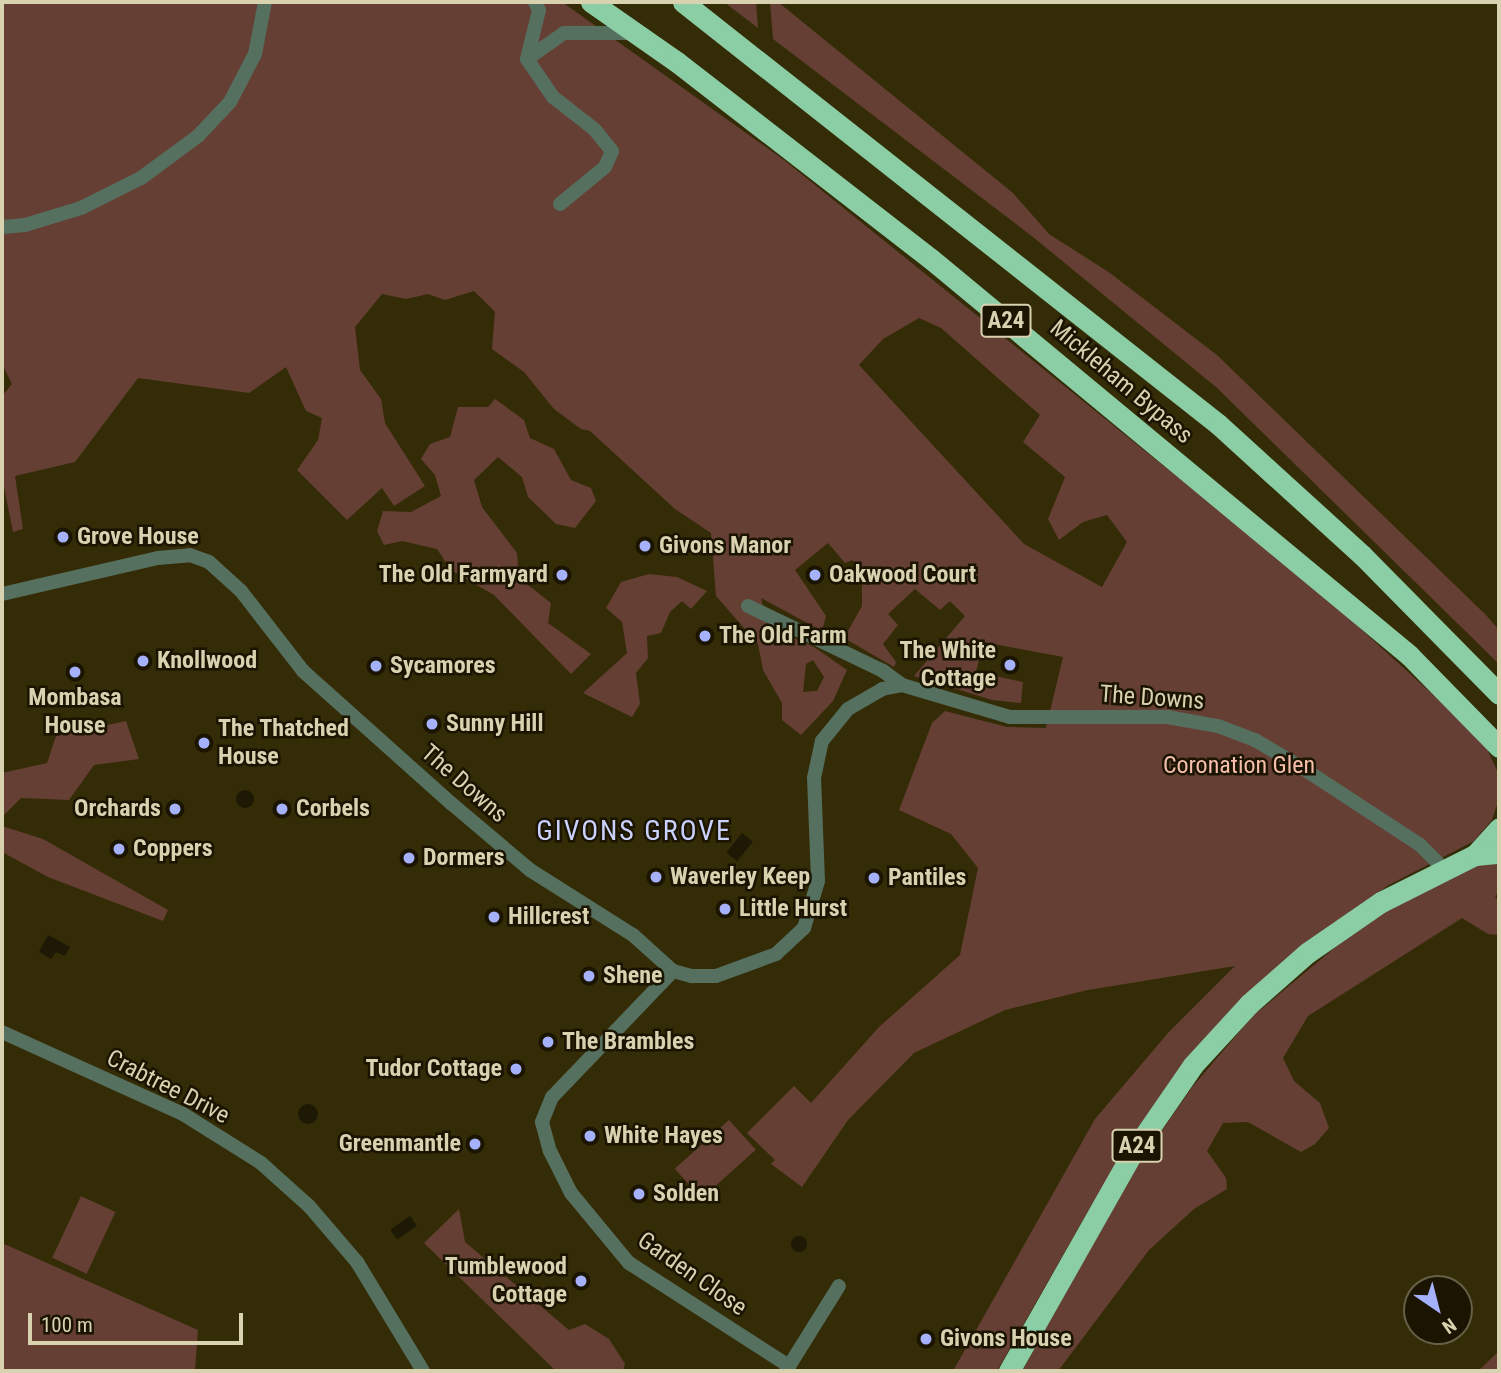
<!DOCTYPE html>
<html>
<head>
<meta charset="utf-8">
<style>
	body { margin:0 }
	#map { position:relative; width:1501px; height:1373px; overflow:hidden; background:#342c07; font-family:"Roboto Condensed",sans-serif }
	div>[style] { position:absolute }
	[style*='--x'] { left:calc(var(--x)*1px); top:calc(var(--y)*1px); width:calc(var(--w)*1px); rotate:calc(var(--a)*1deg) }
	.green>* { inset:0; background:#653f33; transform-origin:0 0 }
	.water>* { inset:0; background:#1d1905; transform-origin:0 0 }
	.round { border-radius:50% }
	.minor>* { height:14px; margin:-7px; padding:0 7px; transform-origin:7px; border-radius:7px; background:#567060 }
	.highway>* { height:21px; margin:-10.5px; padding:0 10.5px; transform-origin:10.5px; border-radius:10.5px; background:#8bcda5 }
	.dots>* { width:19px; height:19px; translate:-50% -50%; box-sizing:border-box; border:4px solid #1a1400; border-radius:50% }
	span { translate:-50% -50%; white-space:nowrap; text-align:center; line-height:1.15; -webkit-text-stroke:5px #1a1400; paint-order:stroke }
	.shield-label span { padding:2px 5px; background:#1a1400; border:2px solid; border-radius:5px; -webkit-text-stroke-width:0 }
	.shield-label { font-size:23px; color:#d9d2b1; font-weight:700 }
	.street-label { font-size:24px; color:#d9d2b1 }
	.poi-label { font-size:24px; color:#d9d2b1; font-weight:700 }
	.left { translate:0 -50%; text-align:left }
	.right { translate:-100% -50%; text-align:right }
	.park-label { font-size:24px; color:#f7beac }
	.quarter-label { font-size:28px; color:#cad1fc; letter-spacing:2px }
	.frame { position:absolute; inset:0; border:4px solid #d9d2b1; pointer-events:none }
	.north { position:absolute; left:1403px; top:1275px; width:70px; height:70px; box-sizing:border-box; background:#1a1400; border:2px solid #666047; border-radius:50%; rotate:145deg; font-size:19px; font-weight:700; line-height:28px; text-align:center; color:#d9d2b1 }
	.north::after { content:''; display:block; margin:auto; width:24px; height:32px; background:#a6b1fc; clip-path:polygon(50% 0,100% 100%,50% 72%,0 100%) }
	.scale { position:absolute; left:28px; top:1313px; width:215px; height:32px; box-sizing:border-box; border:4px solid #d9d2b1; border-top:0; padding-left:9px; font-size:21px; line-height:24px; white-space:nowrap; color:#d9d2b1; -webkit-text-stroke:5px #1a1400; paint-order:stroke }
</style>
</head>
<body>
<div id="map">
	<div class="green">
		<i style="clip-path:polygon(evenodd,2px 2px,562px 2px,784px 160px,1320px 592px,1483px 740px,1499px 775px,1499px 799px,1492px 820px,1474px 841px,1387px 886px,1272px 974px,1088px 1211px,997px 1371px,953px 1371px,1095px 1119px,1168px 1033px,1235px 966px,1088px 990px,1005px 1010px,914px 1053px,848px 1120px,802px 1187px,771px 1164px,775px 1160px,747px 1133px,794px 1086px,811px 1103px,879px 1027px,960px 955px,978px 868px,951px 834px,899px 810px,932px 723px,945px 711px,1007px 727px,1046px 728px,1063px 657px,983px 642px,976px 672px,1023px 682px,1021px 703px,992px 700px,914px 676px,965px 616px,950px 601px,940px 610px,915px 589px,888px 614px,898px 625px,883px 644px,896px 662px,894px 667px,844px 638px,862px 606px,862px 575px,852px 560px,845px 563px,828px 543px,795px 570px,826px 616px,822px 631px,761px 598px,767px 626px,814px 647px,847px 670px,833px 701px,801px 735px,782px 720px,782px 703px,763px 670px,758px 644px,716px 596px,711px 533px,675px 509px,590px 431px,581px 429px,554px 409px,524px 372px,492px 349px,495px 312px,474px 291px,445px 300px,428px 294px,406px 299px,382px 294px,355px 327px,360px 370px,381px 399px,385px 423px,425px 486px,394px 506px,382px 488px,347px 520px,297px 470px,318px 440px,322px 418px,306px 411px,286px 367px,249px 393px,138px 378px,75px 462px,15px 476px,23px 529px,13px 532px,2px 477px,2px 396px,12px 384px,2px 364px,2px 2px,919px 318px,941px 328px,1040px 415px,1023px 442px,1065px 477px,1048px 519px,1059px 540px,1083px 522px,1107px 515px,1127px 542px,1102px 587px,1024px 544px,859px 365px,883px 339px,919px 318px,2px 2px,813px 660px,824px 677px,817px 691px,803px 692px,806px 664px,813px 660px)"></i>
		<i style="clip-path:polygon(724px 2px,756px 2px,758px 28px)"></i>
		<i style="clip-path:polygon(770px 2px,778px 2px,1013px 193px,1049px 234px,1110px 273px,1217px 355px,1486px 615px,1499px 630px,1499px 664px,1216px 387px,1033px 237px,773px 39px)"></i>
		<i style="clip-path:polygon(495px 399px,524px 420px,530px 438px,554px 449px,571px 480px,591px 488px,596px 501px,575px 528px,556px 524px,528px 497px,522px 477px,498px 457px,474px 480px,482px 507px,517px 553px,519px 578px,551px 603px,548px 623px,591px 654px,571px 674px,494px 595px,451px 570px,437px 549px,402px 541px,384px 545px,377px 531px,383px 511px,411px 512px,441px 496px,435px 475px,421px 459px,430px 444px,450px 437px,458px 407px,488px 407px)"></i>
		<i style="clip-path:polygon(649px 574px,677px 577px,707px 591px,691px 609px,682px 601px,670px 612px,661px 633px,647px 636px,648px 658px,636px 673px,640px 704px,632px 717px,583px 693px,627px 653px,622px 622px,606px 608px,621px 582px)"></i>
		<i style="clip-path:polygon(126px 721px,139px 759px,94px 765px,69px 800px,21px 798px,2px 817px,2px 773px,47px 763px,56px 736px)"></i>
		<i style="clip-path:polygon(2px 826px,43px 839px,168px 910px,163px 921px,48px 877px,2px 852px)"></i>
		<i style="clip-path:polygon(1499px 861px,1499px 892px,1495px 896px,1499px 903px,1499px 935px,1488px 934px,1462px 918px,1308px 1016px,1283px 1058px,1294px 1081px,1320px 1103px,1329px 1128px,1315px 1144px,1301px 1152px,1248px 1122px,1223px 1123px,1207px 1151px,1226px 1178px,1227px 1189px,1194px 1209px,1149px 1250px,1058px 1371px,1022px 1371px,1138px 1165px,1193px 1086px,1253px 1016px,1338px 945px,1405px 897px,1457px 869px)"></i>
		<i style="left:729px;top:1120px;width:40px;height:73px;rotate:48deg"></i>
		<i style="left:81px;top:1196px;width:38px;height:68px;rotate:25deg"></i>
		<i style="clip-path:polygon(459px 1209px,465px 1242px,569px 1330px,585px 1324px,609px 1339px,625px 1364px,623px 1371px,556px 1371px,424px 1243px)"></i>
		<i style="clip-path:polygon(2px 1243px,198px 1330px,195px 1371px,2px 1371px)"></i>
		<i style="clip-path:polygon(1499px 1351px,1499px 1371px,1478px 1371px)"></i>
	</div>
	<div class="water">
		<i class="round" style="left:236px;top:790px;width:18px;height:18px"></i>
		<i style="left:742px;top:833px;width:14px;height:25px;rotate:39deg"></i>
		<i style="clip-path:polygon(48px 935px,70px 947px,65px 956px,56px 952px,51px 959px,39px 952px)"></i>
		<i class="round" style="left:298px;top:1104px;width:20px;height:20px"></i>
		<i style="left:410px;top:1216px;width:12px;height:24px;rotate:55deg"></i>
		<i class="round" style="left:791px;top:1236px;width:16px;height:16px"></i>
	</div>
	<div class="minor">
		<i style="--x:527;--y:59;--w:50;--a:-76.2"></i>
		<i style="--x:539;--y:10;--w:9;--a:-117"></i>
		<i style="--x:560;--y:204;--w:58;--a:-39.4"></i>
		<i style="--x:605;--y:167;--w:17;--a:-66"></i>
		<i style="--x:612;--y:151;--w:28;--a:-129"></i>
		<i style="--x:594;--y:129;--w:52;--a:-142"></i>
		<i style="--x:553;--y:97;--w:46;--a:-124.4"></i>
		<i style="--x:527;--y:59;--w:45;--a:-35.1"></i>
		<i style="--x:564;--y:33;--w:70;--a:0"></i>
		<i style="--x:2;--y:227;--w:23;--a:-5"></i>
		<i style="--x:25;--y:225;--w:59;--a:-16.9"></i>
		<i style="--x:81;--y:208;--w:67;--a:-26.6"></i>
		<i style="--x:141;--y:178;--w:71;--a:-36.4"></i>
		<i style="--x:198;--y:136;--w:47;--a:-46.7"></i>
		<i style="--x:230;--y:102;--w:54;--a:-62.5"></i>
		<i style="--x:255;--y:54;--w:53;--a:-79.1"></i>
		<i style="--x:2;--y:594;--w:160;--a:-13"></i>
		<i style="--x:158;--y:558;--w:32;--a:-5"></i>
		<i style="--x:190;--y:555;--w:20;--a:20"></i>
		<i style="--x:209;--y:562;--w:43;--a:42.2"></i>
		<i style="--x:241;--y:591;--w:101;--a:52.2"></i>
		<i style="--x:303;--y:671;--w:200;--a:41.8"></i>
		<i style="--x:452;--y:804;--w:102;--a:40.2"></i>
		<i style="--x:530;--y:870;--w:122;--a:32.3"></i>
		<i style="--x:633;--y:935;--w:54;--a:42"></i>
		<i style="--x:673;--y:971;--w:20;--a:15"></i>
		<i style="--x:692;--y:976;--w:24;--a:0"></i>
		<i style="--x:716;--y:976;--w:64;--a:-20.1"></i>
		<i style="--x:776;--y:954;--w:38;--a:-43"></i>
		<i style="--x:804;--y:928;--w:49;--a:-73.4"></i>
		<i style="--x:818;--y:881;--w:103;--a:-92.2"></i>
		<i style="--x:814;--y:778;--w:38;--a:-78"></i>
		<i style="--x:822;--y:741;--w:41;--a:-50.9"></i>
		<i style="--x:848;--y:709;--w:39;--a:-30"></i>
		<i style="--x:882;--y:689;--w:20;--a:-11"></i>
		<i style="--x:902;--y:685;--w:113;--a:16.5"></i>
		<i style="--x:1010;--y:717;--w:157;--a:0"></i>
		<i style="--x:1167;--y:717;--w:52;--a:10"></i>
		<i style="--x:1218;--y:726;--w:40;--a:21"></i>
		<i style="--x:1255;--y:740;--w:57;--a:30.6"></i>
		<i style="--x:1304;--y:769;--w:139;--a:33.2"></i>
		<i style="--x:1420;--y:845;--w:34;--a:45"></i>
		<i style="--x:748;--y:606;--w:150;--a:25.7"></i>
		<i style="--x:883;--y:671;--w:24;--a:36"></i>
		<i style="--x:673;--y:971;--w:175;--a:133.8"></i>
		<i style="--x:552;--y:1097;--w:27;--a:112"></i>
		<i style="--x:542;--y:1122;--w:30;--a:75"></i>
		<i style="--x:550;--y:1151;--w:47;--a:63.4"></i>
		<i style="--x:571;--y:1193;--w:91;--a:50.4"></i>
		<i style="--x:629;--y:1263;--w:190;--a:32.8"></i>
		<i style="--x:2;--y:1032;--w:199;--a:24.4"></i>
		<i style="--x:183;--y:1114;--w:92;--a:32.1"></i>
		<i style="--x:261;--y:1163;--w:64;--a:41.9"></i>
		<i style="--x:309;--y:1206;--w:74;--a:49.4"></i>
		<i style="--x:357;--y:1262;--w:127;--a:58.8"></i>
		<i style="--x:786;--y:1371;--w:100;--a:-58.1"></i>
	</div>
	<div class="highway">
		<i style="--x:591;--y:2;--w:105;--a:34.9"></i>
		<i style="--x:677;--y:62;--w:321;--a:37.8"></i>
		<i style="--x:931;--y:259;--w:621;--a:39.64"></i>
		<i style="--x:1409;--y:655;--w:129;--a:45.6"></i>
		<i style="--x:683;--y:2;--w:681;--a:38.27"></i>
		<i style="--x:1218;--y:424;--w:195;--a:42.3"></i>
		<i style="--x:1362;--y:555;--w:195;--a:45.4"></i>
		<i style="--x:1475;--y:855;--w:36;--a:-48"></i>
		<i style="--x:1009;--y:1371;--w:248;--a:-60.5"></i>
		<i style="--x:1131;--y:1155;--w:109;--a:-55.4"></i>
		<i style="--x:1193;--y:1065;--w:83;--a:-47.4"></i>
		<i style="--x:1249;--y:1004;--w:77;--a:-41.3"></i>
		<i style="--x:1307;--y:953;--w:90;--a:-34.6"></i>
		<i style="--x:1381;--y:902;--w:105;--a:-26.6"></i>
		<i style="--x:1475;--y:855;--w:24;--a:-5"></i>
	</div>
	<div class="dots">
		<i style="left:63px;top:537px;background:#a6b1fc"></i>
		<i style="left:645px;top:546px;background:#a6b1fc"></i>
		<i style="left:562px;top:575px;background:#a6b1fc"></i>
		<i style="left:815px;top:575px;background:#a6b1fc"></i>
		<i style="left:705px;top:636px;background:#a6b1fc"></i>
		<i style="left:143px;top:661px;background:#a6b1fc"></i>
		<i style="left:1010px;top:665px;background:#a6b1fc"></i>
		<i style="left:376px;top:666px;background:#a6b1fc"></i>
		<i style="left:75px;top:672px;background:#a6b1fc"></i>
		<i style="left:432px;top:724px;background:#a6b1fc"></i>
		<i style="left:204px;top:743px;background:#a6b1fc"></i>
		<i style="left:175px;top:809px;background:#a6b1fc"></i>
		<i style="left:282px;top:809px;background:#a6b1fc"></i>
		<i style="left:119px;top:849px;background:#a6b1fc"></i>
		<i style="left:409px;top:858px;background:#a6b1fc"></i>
		<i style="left:656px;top:877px;background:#a6b1fc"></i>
		<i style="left:874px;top:878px;background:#a6b1fc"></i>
		<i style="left:725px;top:909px;background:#a6b1fc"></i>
		<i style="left:494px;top:917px;background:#a6b1fc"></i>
		<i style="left:589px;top:976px;background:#a6b1fc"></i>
		<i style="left:548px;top:1042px;background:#a6b1fc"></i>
		<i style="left:516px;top:1069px;background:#a6b1fc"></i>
		<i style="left:590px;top:1136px;background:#a6b1fc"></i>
		<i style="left:475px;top:1144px;background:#a6b1fc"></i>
		<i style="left:639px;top:1194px;background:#a6b1fc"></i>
		<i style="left:581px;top:1281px;background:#a6b1fc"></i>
		<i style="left:926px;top:1339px;background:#a6b1fc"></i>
	</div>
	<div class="shield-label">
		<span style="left:1006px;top:321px">A24</span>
		<span style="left:1137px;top:1146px">A24</span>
	</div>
	<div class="street-label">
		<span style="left:1121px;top:382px;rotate:40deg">Mickleham Bypass</span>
		<span style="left:1152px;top:698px;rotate:4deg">The Downs</span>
		<span style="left:464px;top:784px;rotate:41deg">The Downs</span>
		<span style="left:168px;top:1087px;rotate:27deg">Crabtree Drive</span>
		<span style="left:692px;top:1274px;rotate:35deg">Garden Close</span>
	</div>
	<div class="poi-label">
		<span class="left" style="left:77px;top:537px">Grove House</span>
		<span class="left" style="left:659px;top:546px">Givons Manor</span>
		<span class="right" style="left:548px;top:575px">The Old Farmyard</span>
		<span class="left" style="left:829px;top:575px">Oakwood Court</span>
		<span class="left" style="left:719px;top:636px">The Old Farm</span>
		<span class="right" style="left:996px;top:665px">The White<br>Cottage</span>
		<span class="left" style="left:157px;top:661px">Knollwood</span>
		<span class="left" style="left:390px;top:666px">Sycamores</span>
		<span style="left:75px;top:712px">Mombasa<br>House</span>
		<span class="left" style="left:446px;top:724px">Sunny Hill</span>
		<span class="left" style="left:218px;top:743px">The Thatched<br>House</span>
		<span class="right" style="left:161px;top:809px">Orchards</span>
		<span class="left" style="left:296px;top:809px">Corbels</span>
		<span class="left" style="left:133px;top:849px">Coppers</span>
		<span class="left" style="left:423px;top:858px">Dormers</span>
		<span class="left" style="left:670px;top:877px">Waverley Keep</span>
		<span class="left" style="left:888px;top:878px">Pantiles</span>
		<span class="left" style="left:739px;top:909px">Little Hurst</span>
		<span class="left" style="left:508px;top:917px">Hillcrest</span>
		<span class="left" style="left:603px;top:976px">Shene</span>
		<span class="left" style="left:562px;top:1042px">The Brambles</span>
		<span class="right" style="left:502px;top:1069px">Tudor Cottage</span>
		<span class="left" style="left:604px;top:1136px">White Hayes</span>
		<span class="right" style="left:461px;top:1144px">Greenmantle</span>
		<span class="left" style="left:653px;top:1194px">Solden</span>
		<span class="right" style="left:567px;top:1281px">Tumblewood<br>Cottage</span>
		<span class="left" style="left:940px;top:1339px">Givons House</span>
	</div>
	<div class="park-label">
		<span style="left:1239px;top:766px">Coronation Glen</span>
	</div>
	<div class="quarter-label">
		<span style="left:634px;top:831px">GIVONS GROVE</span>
	</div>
	<div class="frame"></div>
	<div class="north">N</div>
	<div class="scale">100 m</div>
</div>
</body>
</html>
